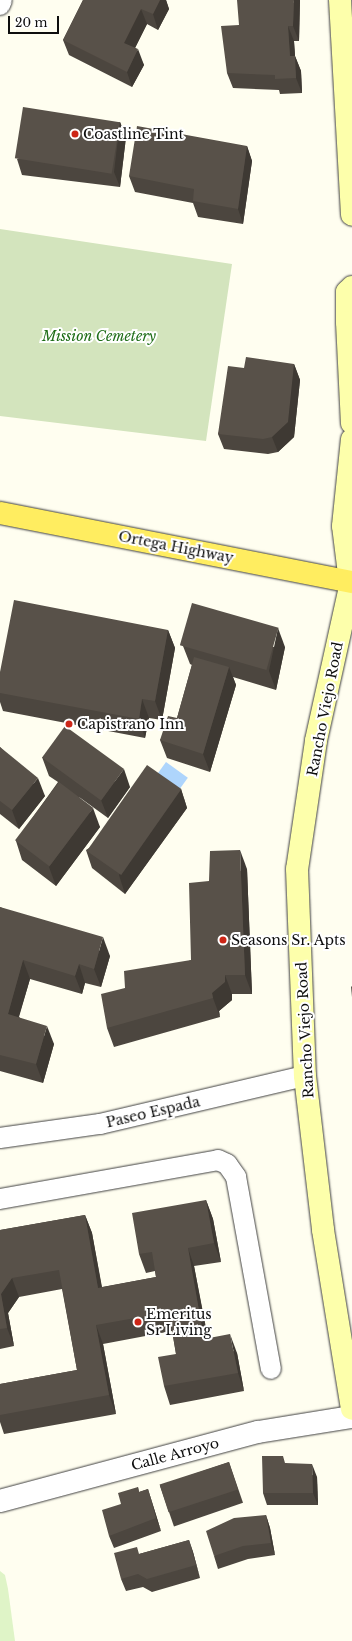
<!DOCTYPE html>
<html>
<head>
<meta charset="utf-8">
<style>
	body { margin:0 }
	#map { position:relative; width:352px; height:1641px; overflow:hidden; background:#fffef0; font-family:"Libre Baskerville",serif }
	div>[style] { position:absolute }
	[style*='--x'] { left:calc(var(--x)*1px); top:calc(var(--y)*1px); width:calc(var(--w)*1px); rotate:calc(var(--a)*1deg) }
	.cemetery>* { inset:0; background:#d3e4bd }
	.pitch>* { inset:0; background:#dff4c7 }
	.water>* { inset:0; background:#aed5fc; transform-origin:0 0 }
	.roads { filter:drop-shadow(0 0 1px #414141) drop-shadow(0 0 1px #414141) }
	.minor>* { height:20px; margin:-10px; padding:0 10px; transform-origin:10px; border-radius:10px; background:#fff }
	.tertiary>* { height:22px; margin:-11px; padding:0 11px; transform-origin:11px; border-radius:11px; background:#fff }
	.secondary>* { height:22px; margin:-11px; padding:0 11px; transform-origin:11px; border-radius:11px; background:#fdffab }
	.primary>* { height:22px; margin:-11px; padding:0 11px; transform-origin:11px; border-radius:11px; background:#ffed60 }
	.wall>* { inset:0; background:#4c463f; transform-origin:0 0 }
	.shaded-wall>* { inset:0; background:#3e3933 }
	.building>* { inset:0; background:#585149; transform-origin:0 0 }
	.dots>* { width:11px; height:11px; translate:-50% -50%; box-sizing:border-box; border:2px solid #fff; border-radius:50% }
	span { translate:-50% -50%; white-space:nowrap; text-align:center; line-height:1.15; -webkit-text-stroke:4px #fff; paint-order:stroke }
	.poi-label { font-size:14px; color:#0e0e0e }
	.left { translate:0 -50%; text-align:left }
	.park-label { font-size:14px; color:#1e6d17; font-style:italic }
	.street-label { font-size:14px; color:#0e0e0e }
	.scale { position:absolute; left:8px; top:16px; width:51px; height:18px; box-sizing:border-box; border:2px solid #0e0e0e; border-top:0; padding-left:5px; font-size:12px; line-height:14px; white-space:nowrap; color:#0e0e0e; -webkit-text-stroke:3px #fff; paint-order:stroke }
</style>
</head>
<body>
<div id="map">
	<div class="cemetery">
		<i style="clip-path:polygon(0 229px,232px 264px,206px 441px,0 416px)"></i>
	</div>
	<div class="pitch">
		<i style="clip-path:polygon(0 1571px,5px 1575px,8px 1589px,15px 1641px,0 1641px)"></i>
	</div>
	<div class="water">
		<i style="left:166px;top:762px;width:27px;height:16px;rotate:36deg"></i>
	</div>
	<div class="roads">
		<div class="minor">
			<i style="--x:0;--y:5;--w:5;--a:-68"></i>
			<i style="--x:0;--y:1138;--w:101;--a:-8"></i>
			<i style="--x:100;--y:1124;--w:211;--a:-13.2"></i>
			<i style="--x:0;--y:1199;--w:221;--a:-10.1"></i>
			<i style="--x:218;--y:1160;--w:10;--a:24"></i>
			<i style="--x:227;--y:1164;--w:16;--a:55"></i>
			<i style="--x:236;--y:1177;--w:195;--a:79.7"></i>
		</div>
		<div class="tertiary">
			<i style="--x:0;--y:1501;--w:267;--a:-15"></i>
			<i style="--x:258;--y:1432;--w:95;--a:-9.1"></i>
		</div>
		<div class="secondary">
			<i style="--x:340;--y:0;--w:215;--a:86.8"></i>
			<i style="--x:352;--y:287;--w:7;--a:135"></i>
			<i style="--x:347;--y:292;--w:30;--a:90"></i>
			<i style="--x:347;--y:322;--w:101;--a:87.2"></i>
			<i style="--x:352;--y:578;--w:167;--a:102.5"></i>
			<i style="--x:316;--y:741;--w:129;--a:98.4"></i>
			<i style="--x:297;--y:869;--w:207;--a:87.8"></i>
			<i style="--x:305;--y:1076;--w:155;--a:83.3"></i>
			<i style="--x:323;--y:1230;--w:181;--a:80.8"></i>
			<i style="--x:350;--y:582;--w:56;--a:-97.1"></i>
			<i style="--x:343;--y:526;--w:87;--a:-84.1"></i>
		</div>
		<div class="primary">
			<i style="--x:0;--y:513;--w:359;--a:11.1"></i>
		</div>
	</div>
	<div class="wall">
		<i style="clip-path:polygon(83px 0,166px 0,169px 9px,158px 30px,147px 24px,135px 48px,144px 65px,132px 87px,69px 55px,63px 40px)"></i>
		<i style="clip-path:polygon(300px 0,299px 41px,294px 41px,295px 56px,301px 71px,302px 93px,280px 94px,279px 90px,233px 88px,227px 73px,239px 25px)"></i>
		<i style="clip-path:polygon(120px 122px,126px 137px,120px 187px,22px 175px,17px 159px)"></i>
		<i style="clip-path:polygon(247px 146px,252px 161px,243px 224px,198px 217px,193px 203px,135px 192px,129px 176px)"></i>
		<i style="clip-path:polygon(294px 364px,300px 380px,294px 437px,278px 452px,268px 454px,224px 449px,218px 434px,244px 368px)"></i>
		<i style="clip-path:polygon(168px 630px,175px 648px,162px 720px,149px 718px,145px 738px,3px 711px,0 702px,0 672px)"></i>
		<i style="clip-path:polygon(183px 646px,285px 647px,276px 690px,233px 677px,236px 685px,210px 772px,167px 758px,160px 740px,177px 718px,192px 665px,190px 664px)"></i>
		<i style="clip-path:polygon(0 747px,45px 796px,19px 829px,0 814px)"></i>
		<i style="clip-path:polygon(42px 757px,130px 787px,108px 818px,79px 797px,100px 827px,56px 886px,22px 860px,16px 841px,58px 782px,49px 776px)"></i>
		<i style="clip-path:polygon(181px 789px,187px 808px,125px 894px,92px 868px,86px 850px)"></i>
		<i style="clip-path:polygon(247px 869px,252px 994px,232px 994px,232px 1000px,219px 1011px,220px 1017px,114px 1047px,107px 1028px,125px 988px,191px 960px,209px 881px)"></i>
		<i style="clip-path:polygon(0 907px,110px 956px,101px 987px,85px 983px,82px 994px,30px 979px,19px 1017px,54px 1044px,43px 1083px,0 1071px)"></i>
		<i style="clip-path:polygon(206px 1200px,213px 1219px,221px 1262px,194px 1266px,208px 1338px,237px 1353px,244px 1391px,170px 1405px,164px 1386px,176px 1354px,172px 1331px,103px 1344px,116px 1414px,4px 1434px,0 1422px,0 1384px,77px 1370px,62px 1289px,19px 1297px,8px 1313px,14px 1346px,0 1349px,0 1230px,85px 1215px,92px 1233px,102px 1287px,156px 1277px,155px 1271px,146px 1273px,139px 1254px)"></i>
		<i style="left:229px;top:1462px;width:43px;height:73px;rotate:71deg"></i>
		<i style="clip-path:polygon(285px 1463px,317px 1477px,318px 1505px,267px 1505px,263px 1493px)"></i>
		<i style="clip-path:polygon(138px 1487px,139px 1492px,148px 1489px,152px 1502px,161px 1531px,114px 1548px,109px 1536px,121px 1504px)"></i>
		<i style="clip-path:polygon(266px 1515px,270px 1528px,275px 1555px,248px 1559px,218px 1569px,214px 1556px)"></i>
		<i style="clip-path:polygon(189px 1540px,193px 1552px,200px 1578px,152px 1592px,143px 1587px,126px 1591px,121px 1579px,139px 1554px)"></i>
	</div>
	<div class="shaded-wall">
		<i style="clip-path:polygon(160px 0,166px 0,169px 9px,158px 30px,153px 14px)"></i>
		<i style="clip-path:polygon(294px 0,300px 0,299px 41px,293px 26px)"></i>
		<i style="clip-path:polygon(141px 9px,147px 24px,130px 58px,124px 43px)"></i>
		<i style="clip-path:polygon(288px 26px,294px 41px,296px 71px,290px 56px)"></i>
		<i style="clip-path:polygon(138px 49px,144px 65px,132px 87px,127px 72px)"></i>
		<i style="clip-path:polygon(295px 56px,301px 71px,302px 93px,296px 78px)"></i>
		<i style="clip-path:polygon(120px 122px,126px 137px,120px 187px,114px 172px)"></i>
		<i style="clip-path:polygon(247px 146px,252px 161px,243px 224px,238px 209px)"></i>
		<i style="clip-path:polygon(294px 364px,300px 380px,294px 437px,278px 452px,272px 437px)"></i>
		<i style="clip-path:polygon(278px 628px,285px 647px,276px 690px,269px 671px)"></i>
		<i style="clip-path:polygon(168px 630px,175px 648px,162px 720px,155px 701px)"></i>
		<i style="clip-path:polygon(229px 667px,236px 685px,210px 772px,203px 754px)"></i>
		<i style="clip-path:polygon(142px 699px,149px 718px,145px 738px,139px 719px)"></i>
		<i style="clip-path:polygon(124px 769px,130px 787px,108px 818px,101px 800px)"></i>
		<i style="clip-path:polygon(38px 778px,45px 796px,19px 829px,12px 810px)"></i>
		<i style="clip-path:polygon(181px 789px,187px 808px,125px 894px,119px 875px)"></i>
		<i style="clip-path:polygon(93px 808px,100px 827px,56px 886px,49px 867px)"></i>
		<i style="clip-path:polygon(240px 850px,247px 869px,252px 994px,245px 975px)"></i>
		<i style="clip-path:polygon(103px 937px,110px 956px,101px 987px,94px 969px)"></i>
		<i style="clip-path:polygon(23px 960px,30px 979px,14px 1032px,8px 1014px)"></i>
		<i style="clip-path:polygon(79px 964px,85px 983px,82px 994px,75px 976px)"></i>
		<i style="clip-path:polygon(225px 975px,232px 994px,232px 1000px,219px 1011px,220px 1017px,213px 998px,212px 993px)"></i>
		<i style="clip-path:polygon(47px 1026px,54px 1044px,43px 1083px,36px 1064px)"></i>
		<i style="clip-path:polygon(206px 1200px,213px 1219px,221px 1262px,214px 1243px)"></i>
		<i style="clip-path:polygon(85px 1215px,92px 1233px,105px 1306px,98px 1288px)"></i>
		<i style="clip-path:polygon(188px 1248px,194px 1266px,211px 1357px,204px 1339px)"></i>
		<i style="clip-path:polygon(12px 1278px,19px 1297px,8px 1313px,14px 1346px,7px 1328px,1px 1294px)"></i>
		<i style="clip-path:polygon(96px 1325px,103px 1344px,116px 1414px,109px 1395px)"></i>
		<i style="clip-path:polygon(230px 1334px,237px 1353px,244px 1391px,238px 1373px)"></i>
		<i style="clip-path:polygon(312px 1464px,317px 1477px,318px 1505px,313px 1493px)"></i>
		<i style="clip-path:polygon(148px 1489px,152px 1502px,161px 1531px,156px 1518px)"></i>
		<i style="clip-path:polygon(266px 1515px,270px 1528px,275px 1555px,271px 1543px)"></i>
		<i style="clip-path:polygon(189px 1540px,193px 1552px,200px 1578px,196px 1565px)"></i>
	</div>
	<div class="building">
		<i style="clip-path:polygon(83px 0,160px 0,153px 14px,141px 9px,124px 43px,138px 49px,127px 72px,63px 40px)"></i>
		<i style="clip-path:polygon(237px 0,294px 0,293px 26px,288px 26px,290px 56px,295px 56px,296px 78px,275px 79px,275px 75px,227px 73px,221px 26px,239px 25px)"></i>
		<i style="left:23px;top:107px;width:98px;height:52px;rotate:9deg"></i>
		<i style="clip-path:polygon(137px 126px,247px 146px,238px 209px,193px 201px,194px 189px,129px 176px)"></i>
		<i style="clip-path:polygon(246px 357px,294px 364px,288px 422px,272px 437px,263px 439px,218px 434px,228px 366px,244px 368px)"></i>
		<i style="clip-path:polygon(14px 600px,168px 630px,155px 701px,142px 699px,139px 719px,0 693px,0 672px)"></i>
		<i style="left:192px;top:603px;width:90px;height:44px;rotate:16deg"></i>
		<i style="clip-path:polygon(194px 657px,229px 667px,203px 754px,160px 740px,168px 716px,177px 718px)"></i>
		<i style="left:65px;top:726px;width:73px;height:39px;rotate:36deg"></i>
		<i style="clip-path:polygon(0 747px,38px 778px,12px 810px,0 801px)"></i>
		<i style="left:147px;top:765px;width:42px;height:105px;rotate:35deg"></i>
		<i style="left:59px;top:782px;width:43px;height:73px;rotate:37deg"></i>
		<i style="clip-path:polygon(240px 850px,245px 975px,225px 975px,225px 982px,212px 993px,213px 998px,107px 1028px,101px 994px,125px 988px,124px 971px,191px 960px,189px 883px,209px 881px,210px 851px)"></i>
		<i style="clip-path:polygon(0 907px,103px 937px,94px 969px,79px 964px,75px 976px,23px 960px,8px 1014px,47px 1026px,36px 1064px,0 1055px)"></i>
		<i style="clip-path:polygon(352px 986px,352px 997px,351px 987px)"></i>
		<i style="clip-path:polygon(206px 1200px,214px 1243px,188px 1248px,204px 1339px,230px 1334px,238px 1373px,164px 1386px,158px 1357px,176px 1354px,169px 1312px,96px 1325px,109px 1395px,0 1415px,0 1384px,77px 1370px,59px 1270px,12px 1278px,1px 1294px,7px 1328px,0 1329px,0 1230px,85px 1215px,98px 1288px,156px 1277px,152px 1252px,139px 1254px,132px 1213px)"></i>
		<i style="clip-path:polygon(262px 1456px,283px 1456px,285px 1463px,312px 1464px,313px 1493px,263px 1493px)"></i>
		<i style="left:229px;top:1462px;width:29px;height:73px;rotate:72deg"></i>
		<i style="clip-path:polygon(138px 1487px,139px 1492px,148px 1489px,156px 1518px,109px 1536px,102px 1510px,121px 1504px,118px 1493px)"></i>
		<i style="clip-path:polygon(266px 1515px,271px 1543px,243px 1546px,214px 1556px,206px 1531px,234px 1518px)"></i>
		<i style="clip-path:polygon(189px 1540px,196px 1565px,147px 1579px,138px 1574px,121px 1579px,114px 1553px,137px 1547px,139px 1554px)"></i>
	</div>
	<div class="dots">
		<i style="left:75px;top:134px;background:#cd2617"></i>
		<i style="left:69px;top:724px;background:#cd2617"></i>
		<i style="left:223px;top:940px;background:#cd2617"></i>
		<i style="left:138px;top:1322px;background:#cd2617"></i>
	</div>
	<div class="poi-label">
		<span class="left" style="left:83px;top:134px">Coastline Tint</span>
		<span class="left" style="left:77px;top:724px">Capistrano Inn</span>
		<span class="left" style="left:231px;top:940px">Seasons Sr. Apts</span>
		<span class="left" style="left:146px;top:1322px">Emeritus<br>Sr Living</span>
	</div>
	<div class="park-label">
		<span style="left:99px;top:336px">Mission Cemetery</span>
	</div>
	<div class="street-label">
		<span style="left:176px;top:547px;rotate:11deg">Ortega Highway</span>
		<span style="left:325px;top:709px;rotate:-79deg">Rancho Viejo Road</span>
		<span style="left:305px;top:1030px;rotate:-93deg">Rancho Viejo Road</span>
		<span style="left:153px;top:1112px;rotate:-13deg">Paseo Espada</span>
		<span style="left:175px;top:1454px;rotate:-15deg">Calle Arroyo</span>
	</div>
	<div class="scale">20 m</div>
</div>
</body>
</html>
